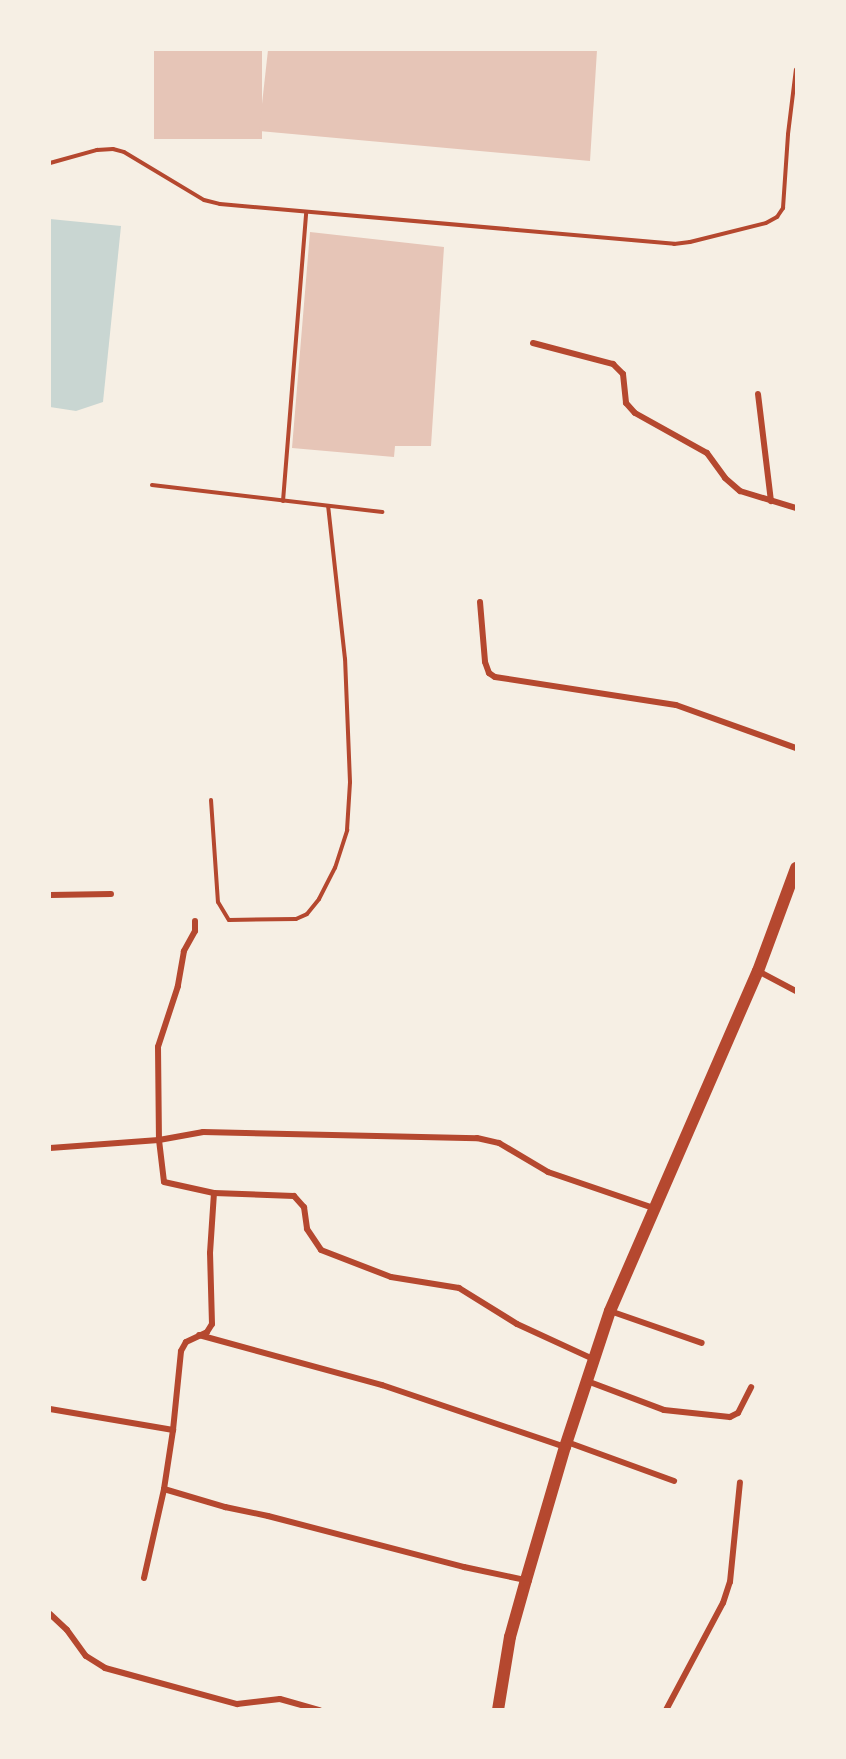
<!DOCTYPE html>
<html>
<head>
<meta charset="utf-8">
<style>
	body { margin:0 }
	#map { position:relative; width:846px; height:1759px; overflow:hidden; background:#f6efe4; font-family:"DM Sans",sans-serif }
	div>[style] { position:absolute }
	[style*='--x'] { left:calc(var(--x)*1px); top:calc(var(--y)*1px); width:calc(var(--w)*1px); rotate:calc(var(--a)*1deg) }
	.water>* { inset:0; background:#c9d6d2 }
	.building>* { inset:0; background:#e6c5b7; transform-origin:0 0 }
	.service>* { height:4px; margin:-2px; padding:0 2px; transform-origin:2px; border-radius:2px; background:#b5482f }
	.minor>* { height:6px; margin:-3px; padding:0 3px; transform-origin:3px; border-radius:3px; background:#b5482f }
	.primary>* { height:12px; margin:-6px; padding:0 6px; transform-origin:6px; border-radius:6px; background:#b5482f }
	span { translate:-50% -50%; white-space:nowrap; text-align:center; line-height:1.15; -webkit-text-stroke:4.5px #f6efe4; paint-order:stroke }
	.frame { position:absolute; inset:0; border:51px solid #f6efe4; pointer-events:none }
</style>
</head>
<body>
<div id="map">
	<div class="water">
		<i style="clip-path:polygon(50px 219px,121px 226px,103px 402px,76px 411px,50px 407px)"></i>
	</div>
	<div class="building">
		<i style="left:154px;top:50px;width:108px;height:89px"></i>
		<i style="clip-path:polygon(268px 50px,597px 50px,590px 161px,259px 131px)"></i>
		<i style="clip-path:polygon(310px 232px,444px 247px,431px 446px,395px 446px,394px 457px,292px 448px)"></i>
	</div>
	<div class="service">
		<i style="--x:50;--y:163;--w:49;--a:-15.5"></i>
		<i style="--x:97;--y:150;--w:16;--a:-4"></i>
		<i style="--x:113;--y:149;--w:11;--a:15"></i>
		<i style="--x:124;--y:152;--w:93;--a:31"></i>
		<i style="--x:204;--y:200;--w:16;--a:14"></i>
		<i style="--x:220;--y:204;--w:456;--a:5"></i>
		<i style="--x:674;--y:244;--w:16;--a:-7"></i>
		<i style="--x:690;--y:242;--w:78;--a:-14"></i>
		<i style="--x:766;--y:223;--w:13;--a:-29"></i>
		<i style="--x:777;--y:217;--w:11;--a:-56"></i>
		<i style="--x:783;--y:208;--w:74;--a:-86.1"></i>
		<i style="--x:788;--y:134;--w:65;--a:-83"></i>
		<i style="--x:152;--y:485;--w:232;--a:6.7"></i>
		<i style="--x:283;--y:501;--w:290;--a:-85.4"></i>
		<i style="--x:211;--y:800;--w:102;--a:86.1"></i>
		<i style="--x:218;--y:902;--w:21;--a:59"></i>
		<i style="--x:229;--y:920;--w:67;--a:-0.9"></i>
		<i style="--x:296;--y:919;--w:12;--a:-24"></i>
		<i style="--x:307;--y:914;--w:19;--a:-51"></i>
		<i style="--x:319;--y:899;--w:35;--a:-63"></i>
		<i style="--x:335;--y:868;--w:40;--a:-72"></i>
		<i style="--x:347;--y:830;--w:48;--a:-86.4"></i>
		<i style="--x:350;--y:782;--w:123;--a:-92.3"></i>
		<i style="--x:345;--y:659;--w:154;--a:-96.3"></i>
	</div>
	<div class="minor">
		<i style="--x:533;--y:343;--w:83;--a:14.7"></i>
		<i style="--x:613;--y:364;--w:14;--a:45"></i>
		<i style="--x:623;--y:374;--w:29;--a:84"></i>
		<i style="--x:626;--y:403;--w:13;--a:48"></i>
		<i style="--x:635;--y:413;--w:82;--a:29.1"></i>
		<i style="--x:707;--y:453;--w:31;--a:54"></i>
		<i style="--x:725;--y:478;--w:20;--a:41"></i>
		<i style="--x:740;--y:491;--w:59;--a:16.9"></i>
		<i style="--x:758;--y:394;--w:108;--a:83.1"></i>
		<i style="--x:480;--y:602;--w:60;--a:85.2"></i>
		<i style="--x:485;--y:662;--w:12;--a:70"></i>
		<i style="--x:489;--y:673;--w:7;--a:34"></i>
		<i style="--x:495;--y:677;--w:183;--a:8.8"></i>
		<i style="--x:676;--y:705;--w:127;--a:19.7"></i>
		<i style="--x:50;--y:895;--w:61;--a:-0.9"></i>
		<i style="--x:195;--y:921;--w:10;--a:90"></i>
		<i style="--x:195;--y:931;--w:23;--a:119"></i>
		<i style="--x:184;--y:951;--w:36;--a:100"></i>
		<i style="--x:178;--y:986;--w:64;--a:108.2"></i>
		<i style="--x:158;--y:1047;--w:93;--a:89.4"></i>
		<i style="--x:159;--y:1140;--w:42;--a:83.2"></i>
		<i style="--x:164;--y:1182;--w:51;--a:12.4"></i>
		<i style="--x:214;--y:1193;--w:80;--a:2.1"></i>
		<i style="--x:294;--y:1196;--w:15;--a:48"></i>
		<i style="--x:304;--y:1207;--w:22;--a:82"></i>
		<i style="--x:307;--y:1229;--w:25;--a:56"></i>
		<i style="--x:321;--y:1250;--w:75;--a:21.1"></i>
		<i style="--x:391;--y:1277;--w:69;--a:9.2"></i>
		<i style="--x:459;--y:1288;--w:68;--a:31.8"></i>
		<i style="--x:517;--y:1324;--w:84;--a:24.7"></i>
		<i style="--x:758;--y:971;--w:43;--a:27.8"></i>
		<i style="--x:50;--y:1148;--w:109;--a:-4.2"></i>
		<i style="--x:159;--y:1140;--w:45;--a:-10.3"></i>
		<i style="--x:203;--y:1132;--w:274;--a:1.3"></i>
		<i style="--x:477;--y:1138;--w:23;--a:13"></i>
		<i style="--x:499;--y:1143;--w:57;--a:30.6"></i>
		<i style="--x:548;--y:1172;--w:111;--a:18.9"></i>
		<i style="--x:610;--y:1311;--w:97;--a:19.2"></i>
		<i style="--x:199;--y:1335;--w:190;--a:15.3"></i>
		<i style="--x:382;--y:1385;--w:193;--a:18.7"></i>
		<i style="--x:587;--y:1381;--w:82;--a:20.6"></i>
		<i style="--x:664;--y:1410;--w:66;--a:6.1"></i>
		<i style="--x:730;--y:1417;--w:9;--a:-27"></i>
		<i style="--x:738;--y:1413;--w:29;--a:-63"></i>
		<i style="--x:50;--y:1409;--w:125;--a:9.7"></i>
		<i style="--x:567;--y:1442;--w:114;--a:20"></i>
		<i style="--x:164;--y:1489;--w:60;--a:-81.3"></i>
		<i style="--x:173;--y:1430;--w:79;--a:-84.2"></i>
		<i style="--x:181;--y:1351;--w:10;--a:-61"></i>
		<i style="--x:186;--y:1342;--w:23;--a:-25"></i>
		<i style="--x:207;--y:1332;--w:9;--a:-58"></i>
		<i style="--x:212;--y:1324;--w:71;--a:-91.6"></i>
		<i style="--x:210;--y:1253;--w:60;--a:-86.2"></i>
		<i style="--x:144;--y:1578;--w:91;--a:-77.3"></i>
		<i style="--x:164;--y:1489;--w:64;--a:16.4"></i>
		<i style="--x:225;--y:1507;--w:44;--a:11.8"></i>
		<i style="--x:268;--y:1516;--w:203;--a:14.6"></i>
		<i style="--x:464;--y:1567;--w:62;--a:12"></i>
		<i style="--x:50;--y:1614;--w:23;--a:43"></i>
		<i style="--x:67;--y:1630;--w:32;--a:54"></i>
		<i style="--x:86;--y:1656;--w:22;--a:32"></i>
		<i style="--x:105;--y:1668;--w:137;--a:15.3"></i>
		<i style="--x:237;--y:1704;--w:43;--a:-6.6"></i>
		<i style="--x:280;--y:1699;--w:41;--a:15.8"></i>
		<i style="--x:666;--y:1710;--w:121;--a:-62"></i>
		<i style="--x:723;--y:1603;--w:22;--a:-72"></i>
		<i style="--x:730;--y:1582;--w:100;--a:-84.3"></i>
	</div>
	<div class="primary">
		<i style="--x:498;--y:1710;--w:74;--a:-80.7"></i>
		<i style="--x:510;--y:1637;--w:59;--a:-74.3"></i>
		<i style="--x:526;--y:1580;--w:139;--a:-73.7"></i>
		<i style="--x:565;--y:1447;--w:143;--a:-71.7"></i>
		<i style="--x:610;--y:1311;--w:371;--a:-66.5"></i>
		<i style="--x:758;--y:971;--w:110;--a:-69.7"></i>
	</div>
	<div class="frame"></div>
</div>
</body>
</html>
